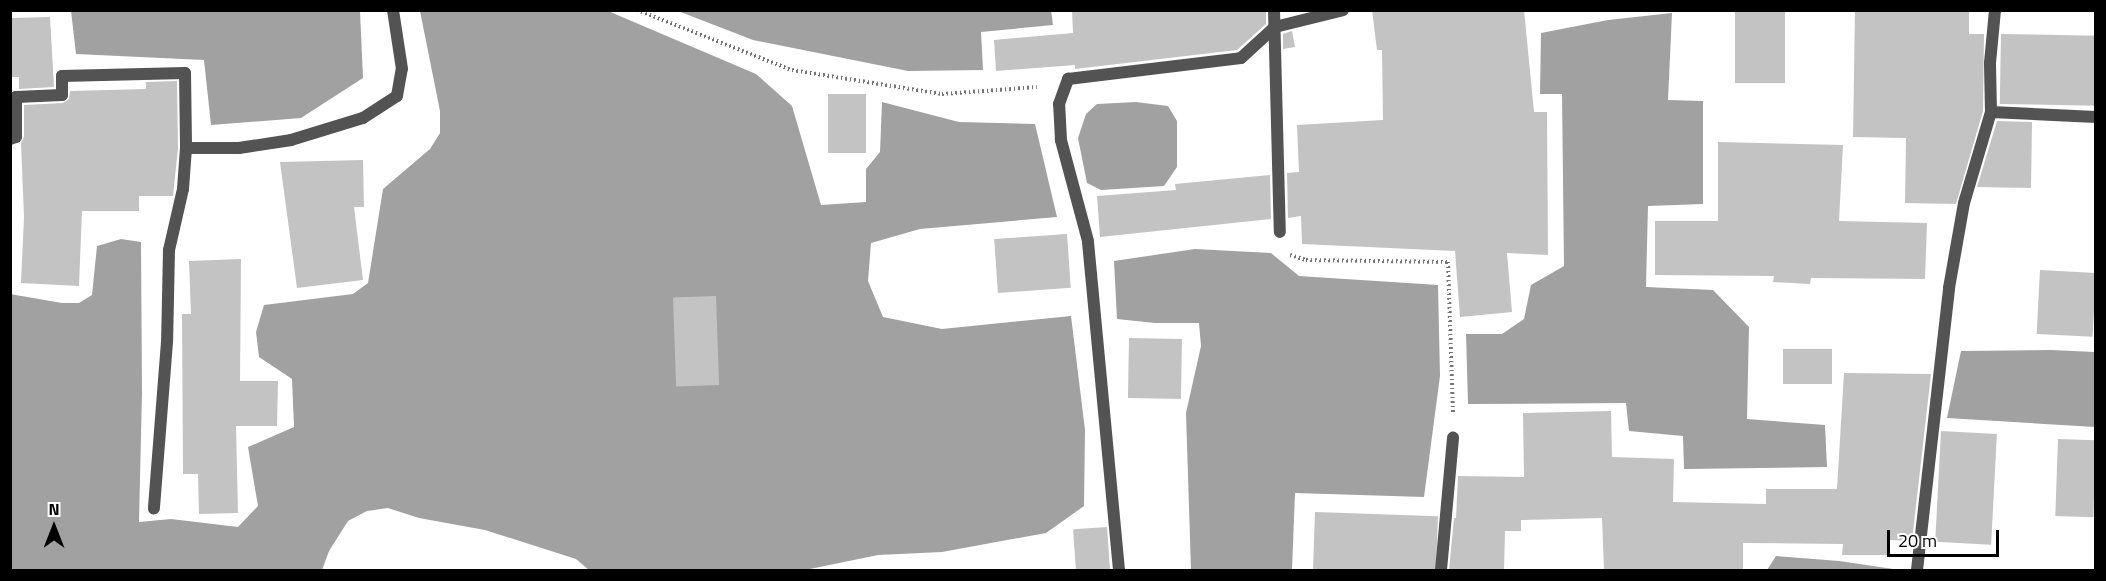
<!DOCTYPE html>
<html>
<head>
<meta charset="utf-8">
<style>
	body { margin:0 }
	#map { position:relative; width:2106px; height:581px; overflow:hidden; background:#fff; font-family:"Titillium Web",sans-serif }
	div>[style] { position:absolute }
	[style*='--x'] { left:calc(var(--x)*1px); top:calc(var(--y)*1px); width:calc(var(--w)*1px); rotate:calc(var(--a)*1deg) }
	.water>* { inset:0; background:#a1a1a1 }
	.building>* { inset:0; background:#c3c3c3; transform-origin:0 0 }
	.path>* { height:4px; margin-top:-2px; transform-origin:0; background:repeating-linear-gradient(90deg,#757575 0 1.5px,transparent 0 4.5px) }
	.minor>* { height:12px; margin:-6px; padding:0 6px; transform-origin:6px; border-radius:6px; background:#535353 }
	span { translate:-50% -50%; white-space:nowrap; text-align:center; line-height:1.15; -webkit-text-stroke:6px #fff; paint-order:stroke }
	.frame { position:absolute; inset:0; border:12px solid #000; pointer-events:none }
	.north { position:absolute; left:24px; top:497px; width:60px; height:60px; -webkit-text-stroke:4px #fff; paint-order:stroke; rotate:0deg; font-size:16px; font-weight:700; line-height:24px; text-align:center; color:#000 }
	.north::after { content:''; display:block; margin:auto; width:21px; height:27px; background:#000; clip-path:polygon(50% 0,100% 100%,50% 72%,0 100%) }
	.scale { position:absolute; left:1887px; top:530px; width:112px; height:27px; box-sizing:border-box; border:3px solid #000; border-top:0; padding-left:8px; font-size:18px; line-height:21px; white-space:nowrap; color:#000; -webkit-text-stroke:4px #fff; paint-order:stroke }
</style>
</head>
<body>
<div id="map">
	<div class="water">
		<i style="clip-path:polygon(1051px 10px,1053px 25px,981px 32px,983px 70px,908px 71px,753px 40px,678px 11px)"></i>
		<i style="clip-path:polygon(71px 11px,360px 11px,363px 78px,301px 118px,211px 125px,204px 60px,76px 54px)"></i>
		<i style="clip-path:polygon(420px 11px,608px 11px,756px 74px,792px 106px,821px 205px,866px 202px,866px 169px,880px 152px,882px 102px,959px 122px,1035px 124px,1057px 217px,920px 229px,871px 243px,868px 281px,883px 317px,942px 329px,1071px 316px,1085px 430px,1084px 506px,1046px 533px,942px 552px,878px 555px,805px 570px,589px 570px,576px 559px,485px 530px,419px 518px,388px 508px,367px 511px,348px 521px,329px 551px,322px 570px,11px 570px,10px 294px,62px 303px,79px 303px,92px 295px,97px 246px,121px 239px,141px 242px,142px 393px,139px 522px,171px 519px,238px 527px,258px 506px,248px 447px,294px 427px,292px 379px,259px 357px,256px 332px,264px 305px,353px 294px,368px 283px,383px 189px,430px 149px,440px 133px,440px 111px)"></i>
		<i style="clip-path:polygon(1672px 13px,1668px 100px,1703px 101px,1703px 204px,1648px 206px,1646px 287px,1713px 290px,1749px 327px,1747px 419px,1825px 425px,1827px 467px,1684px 469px,1683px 436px,1629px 431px,1626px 403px,1468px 404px,1466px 334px,1502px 334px,1524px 319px,1531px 285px,1564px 266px,1562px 94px,1540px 94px,1541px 33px,1608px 20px)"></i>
		<i style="clip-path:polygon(1136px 102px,1168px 106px,1177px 121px,1177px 167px,1164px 186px,1101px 190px,1087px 183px,1078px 138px,1086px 114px,1097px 104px)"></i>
		<i style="clip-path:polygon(1195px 249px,1271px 253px,1299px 276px,1438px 285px,1440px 376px,1424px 497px,1295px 493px,1292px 570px,1191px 570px,1186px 413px,1201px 346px,1199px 323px,1155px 323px,1117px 319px,1114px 261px)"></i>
		<i style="clip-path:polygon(2051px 350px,2095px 352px,2095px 427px,1947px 418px,1961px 351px)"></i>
		<i style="clip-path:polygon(1776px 556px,1839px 561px,1900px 570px,1767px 570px)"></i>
	</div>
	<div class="building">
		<i style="clip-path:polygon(1072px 10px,1266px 10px,1266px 24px,1237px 50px,1075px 69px,1075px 65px,996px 71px,994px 40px,1073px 33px)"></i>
		<i style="clip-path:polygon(1372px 10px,1524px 10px,1534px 112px,1547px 112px,1548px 255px,1507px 253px,1512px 312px,1460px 317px,1455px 251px,1302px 244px,1301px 216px,1288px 218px,1287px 173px,1299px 172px,1297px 125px,1383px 120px,1382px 50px,1377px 50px)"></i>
		<i style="left:1735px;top:10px;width:50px;height:73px"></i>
		<i style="clip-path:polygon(1855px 10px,1969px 10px,1969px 34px,1984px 34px,1983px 111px,1956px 204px,1905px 203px,1906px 138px,1853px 137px)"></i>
		<i style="clip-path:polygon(50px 17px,54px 87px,19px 89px,19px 77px,10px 77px,10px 18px)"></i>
		<i style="clip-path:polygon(1292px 31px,1295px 47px,1283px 49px,1283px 34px)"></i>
		<i style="left:2001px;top:34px;width:95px;height:70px;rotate:1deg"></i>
		<i style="clip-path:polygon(177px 81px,178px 148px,173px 196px,139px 196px,139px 211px,82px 211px,79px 286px,21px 283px,24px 217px,21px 143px,24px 137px,24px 105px,63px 103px,69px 99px,70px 91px,146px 89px,146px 82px)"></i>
		<i style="left:828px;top:94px;width:38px;height:59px"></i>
		<i style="clip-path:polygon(1997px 121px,2032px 122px,2031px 188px,1977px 187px)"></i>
		<i style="clip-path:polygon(1718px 142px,1843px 145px,1839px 221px,1927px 223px,1925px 279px,1811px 278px,1810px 284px,1773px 282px,1774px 276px,1655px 275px,1655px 221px,1718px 221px)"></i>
		<i style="clip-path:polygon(363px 160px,364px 207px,354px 207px,363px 280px,297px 288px,280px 162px)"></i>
		<i style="clip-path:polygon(1270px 175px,1271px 219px,1100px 237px,1097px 196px,1176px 190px,1175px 184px)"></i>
		<i style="left:1067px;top:234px;width:54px;height:73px;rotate:86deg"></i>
		<i style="clip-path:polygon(241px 259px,240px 381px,278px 381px,277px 426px,236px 426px,238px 513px,199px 514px,198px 474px,183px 474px,182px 314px,191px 314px,189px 261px)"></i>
		<i style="left:2040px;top:270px;width:56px;height:64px;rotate:3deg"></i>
		<i style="left:716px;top:296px;width:89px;height:43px;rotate:88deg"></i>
		<i style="left:1129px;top:338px;width:53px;height:60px;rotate:1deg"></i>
		<i style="left:1783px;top:349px;width:49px;height:35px"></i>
		<i style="clip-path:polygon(1844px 373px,1931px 374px,1912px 541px,1890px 540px,1890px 555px,1842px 555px,1843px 544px,1743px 543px,1743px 570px,1604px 570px,1602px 518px,1521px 520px,1521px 531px,1505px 531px,1504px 570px,1449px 570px,1454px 518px,1456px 518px,1458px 476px,1524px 477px,1523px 413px,1611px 411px,1612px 457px,1674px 459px,1673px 502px,1766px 504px,1766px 489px,1837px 489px)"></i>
		<i style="left:1941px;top:431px;width:56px;height:111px;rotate:3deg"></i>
		<i style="left:2058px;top:439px;width:38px;height:77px;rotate:2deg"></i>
		<i style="left:1315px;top:512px;width:123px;height:58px;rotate:2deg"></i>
		<i style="left:1107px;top:527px;width:43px;height:34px;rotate:86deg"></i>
	</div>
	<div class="path">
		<i style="--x:637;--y:10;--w:166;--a:21.2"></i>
		<i style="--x:792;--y:70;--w:152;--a:9.1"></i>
		<i style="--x:942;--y:94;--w:95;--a:-4.2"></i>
		<i style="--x:1290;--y:255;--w:17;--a:17"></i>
		<i style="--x:1306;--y:260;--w:142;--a:0.8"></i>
		<i style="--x:1448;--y:262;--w:151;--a:88.1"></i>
	</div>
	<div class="minor">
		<i style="--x:1274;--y:10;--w:222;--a:88.5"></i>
		<i style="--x:1991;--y:112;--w:105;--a:2.7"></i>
		<i style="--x:10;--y:139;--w:6;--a:-18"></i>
		<i style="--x:16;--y:137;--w:40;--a:-90"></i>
		<i style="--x:16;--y:97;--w:46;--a:-2.5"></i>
		<i style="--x:62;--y:95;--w:19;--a:-90"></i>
		<i style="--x:62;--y:76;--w:123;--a:-1.4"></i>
		<i style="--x:185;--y:73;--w:75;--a:89.2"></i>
		<i style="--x:186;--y:148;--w:41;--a:94.2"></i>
		<i style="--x:183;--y:189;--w:63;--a:102.9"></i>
		<i style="--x:169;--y:250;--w:92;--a:91.2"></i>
		<i style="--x:167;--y:342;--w:167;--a:94.5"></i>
		<i style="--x:186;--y:148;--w:53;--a:0"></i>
		<i style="--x:239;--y:148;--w:53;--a:-8.7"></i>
		<i style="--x:291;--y:140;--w:75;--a:-17"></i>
		<i style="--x:363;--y:118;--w:40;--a:-32.9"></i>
		<i style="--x:397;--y:96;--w:27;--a:-80"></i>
		<i style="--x:402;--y:69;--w:60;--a:-98.7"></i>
		<i style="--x:1119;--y:570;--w:330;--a:-95.4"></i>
		<i style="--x:1088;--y:241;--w:105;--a:-105"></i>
		<i style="--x:1061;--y:140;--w:36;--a:-93"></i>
		<i style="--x:1059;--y:104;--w:27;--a:-70"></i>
		<i style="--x:1068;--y:79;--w:174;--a:-6.9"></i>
		<i style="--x:1241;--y:58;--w:46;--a:-42.4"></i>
		<i style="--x:1275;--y:27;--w:70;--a:-14"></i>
		<i style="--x:1441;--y:570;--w:133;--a:-84.8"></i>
		<i style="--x:1917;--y:570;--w:284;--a:-83.5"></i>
		<i style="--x:1949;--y:288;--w:86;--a:-80"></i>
		<i style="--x:1964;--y:203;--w:95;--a:-73.5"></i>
		<i style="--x:1991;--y:112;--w:49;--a:-91.2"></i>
		<i style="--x:1990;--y:63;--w:53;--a:-84.6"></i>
	</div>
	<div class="frame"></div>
	<div class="north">N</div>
	<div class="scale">20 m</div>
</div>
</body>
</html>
